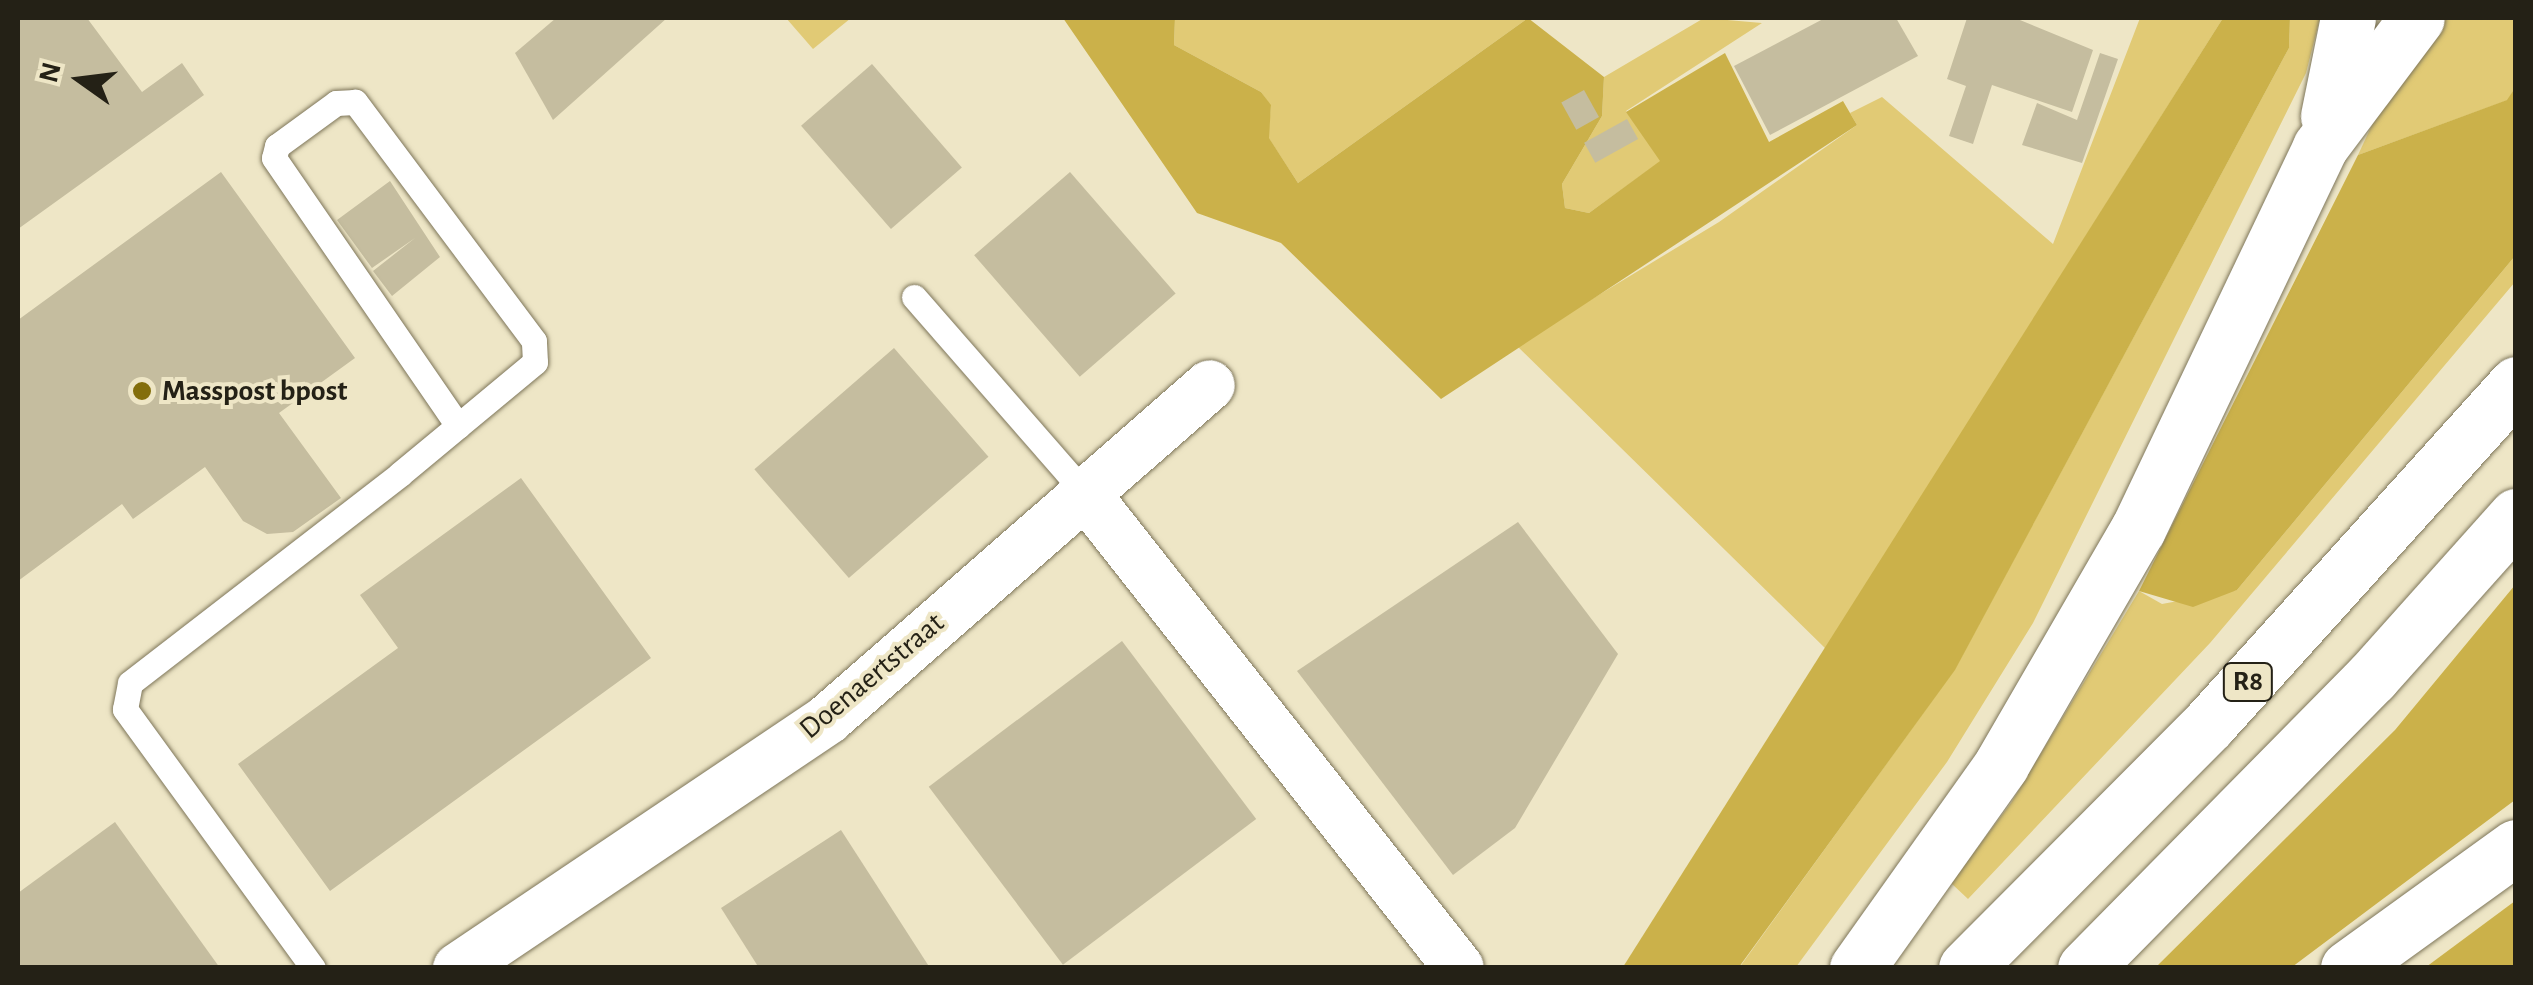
<!DOCTYPE html>
<html>
<head>
<meta charset="utf-8">
<style>
	body { margin:0 }
	#map { position:relative; width:2533px; height:985px; overflow:hidden; background:#eee6c6; font-family:"Alegreya Sans",sans-serif }
	div>[style] { position:absolute }
	[style*='--x'] { left:calc(var(--x)*1px); top:calc(var(--y)*1px); width:calc(var(--w)*1px); rotate:calc(var(--a)*1deg) }
	.green>* { inset:0; background:#e1ca75 }
	.forest>* { inset:0; background:#cbb14a }
	.building>* { inset:0; background:#c5bd9f; transform-origin:0 0 }
	.roads { filter:drop-shadow(0 0 2px #7e765a) drop-shadow(0 0 2px #7e765a) }
	.service>* { height:25px; margin:-12.5px; padding:0 12.5px; transform-origin:12.5px; border-radius:12.5px; background:#fff }
	.minor>* { height:50px; margin:-25px; padding:0 25px; transform-origin:25px; border-radius:25px; background:#fff }
	.motorway>* { height:55px; margin:-27.5px; padding:0 27.5px; transform-origin:27.5px; border-radius:27.5px; background:#fff }
	.dots>* { width:28px; height:28px; translate:-50% -50%; box-sizing:border-box; border:5px solid #eee6c6; border-radius:50% }
	span { translate:-50% -50%; white-space:nowrap; text-align:center; line-height:1.15; -webkit-text-stroke:8px #eee6c6; paint-order:stroke }
	.shield-label span { padding:2px 8px; background:#eee6c6; border:2px solid; border-radius:8px; -webkit-text-stroke-width:0 }
	.shield-label { font-size:28px; color:#242116; font-weight:700 }
	.poi-label { font-size:30px; color:#242116; font-weight:700 }
	.left { translate:0 -50%; text-align:left }
	.street-label { font-size:30px; color:#242116 }
	.frame { position:absolute; inset:0; border:20px solid #242116; pointer-events:none }
	.north { position:absolute; left:30px; top:30px; width:100px; height:100px; -webkit-text-stroke:8px #eee6c6; paint-order:stroke; rotate:284deg; font-size:28px; font-weight:700; line-height:40px; text-align:center; color:#242116 }
	.north::after { content:''; display:block; margin:auto; width:35px; height:45px; background:#242116; clip-path:polygon(50% 0,100% 100%,50% 72%,0 100%) }
</style>
</head>
<body>
<div id="map">
	<div class="green">
		<i style="clip-path:polygon(786px 18px,851px 18px,813px 49px)"></i>
		<i style="clip-path:polygon(1175px 18px,1528px 18px,1298px 183px,1268px 137px,1271px 106px,1261px 92px,1174px 45px)"></i>
		<i style="clip-path:polygon(1704px 18px,1762px 23px,1626px 111px,1661px 161px,1589px 213px,1565px 208px,1562px 184px,1602px 116px,1604px 77px)"></i>
		<i style="clip-path:polygon(2140px 18px,2223px 18px,1826px 649px,1516px 345px,1719px 222px,1857px 125px,1850px 113px,1882px 97px,2053px 244px)"></i>
		<i style="clip-path:polygon(2290px 18px,2320px 18px,2306px 73px,2033px 623px,1947px 762px,1796px 967px,1739px 968px,1955px 669px,2289px 48px)"></i>
		<i style="clip-path:polygon(2439px 18px,2515px 18px,2515px 88px,2508px 100px,2358px 155px,2404px 56px)"></i>
		<i style="clip-path:polygon(2515px 256px,2515px 282px,2210px 643px,1968px 899px,1951px 883px,2011px 803px,2139px 591px,2162px 604px,2237px 590px)"></i>
	</div>
	<div class="forest">
		<i style="clip-path:polygon(1063px 18px,1175px 18px,1174px 45px,1261px 92px,1271px 105px,1269px 138px,1298px 183px,1528px 18px,1604px 77px,1602px 116px,1562px 184px,1565px 208px,1589px 213px,1660px 161px,1626px 112px,1725px 53px,1769px 142px,1843px 101px,1857px 125px,1441px 399px,1281px 243px,1197px 213px)"></i>
		<i style="clip-path:polygon(2223px 18px,2290px 18px,2289px 48px,1955px 670px,1739px 967px,1623px 967px)"></i>
		<i style="clip-path:polygon(2515px 88px,2515px 256px,2237px 590px,2193px 607px,2139px 591px,2358px 155px,2507px 100px)"></i>
		<i style="clip-path:polygon(2515px 585px,2515px 800px,2292px 967px,2156px 967px,2395px 730px)"></i>
		<i style="clip-path:polygon(2515px 901px,2515px 967px,2426px 967px)"></i>
	</div>
	<div class="building">
		<i style="clip-path:polygon(18px 18px,87px 18px,142px 92px,182px 63px,204px 95px,18px 229px)"></i>
		<i style="clip-path:polygon(556px 18px,667px 18px,553px 120px,515px 53px)"></i>
		<i style="clip-path:polygon(1825px 18px,1896px 18px,1918px 56px,1770px 135px,1734px 66px)"></i>
		<i style="clip-path:polygon(1967px 18px,2015px 18px,2093px 50px,2072px 112px,1992px 85px,1973px 144px,1949px 136px,1966px 86px,1947px 79px)"></i>
		<i style="clip-path:polygon(2100px 53px,2118px 59px,2082px 163px,2022px 145px,2037px 103px,2077px 120px)"></i>
		<i style="left:872px;top:64px;width:137px;height:94px;rotate:49deg"></i>
		<i style="left:1584px;top:90px;width:31px;height:26px;rotate:61deg"></i>
		<i style="left:1627px;top:119px;width:23px;height:49px;rotate:61deg"></i>
		<i style="clip-path:polygon(221px 172px,355px 358px,279px 413px,341px 498px,293px 532px,267px 534px,243px 521px,205px 467px,133px 519px,122px 504px,18px 581px,18px 320px)"></i>
		<i style="left:1070px;top:172px;width:161px;height:127px;rotate:49deg"></i>
		<i style="clip-path:polygon(390px 181px,440px 257px,392px 296px,373px 271px,415px 238px,372px 268px,337px 220px)"></i>
		<i style="left:894px;top:348px;width:144px;height:185px;rotate:49deg"></i>
		<i style="clip-path:polygon(521px 478px,651px 658px,330px 891px,238px 764px,398px 648px,360px 595px)"></i>
		<i style="clip-path:polygon(1518px 522px,1618px 654px,1515px 828px,1453px 875px,1297px 671px)"></i>
		<i style="left:1122px;top:641px;width:223px;height:242px;rotate:53deg"></i>
		<i style="clip-path:polygon(115px 822px,220px 968px,18px 965px,18px 893px)"></i>
		<i style="clip-path:polygon(841px 830px,930px 968px,759px 968px,721px 908px)"></i>
	</div>
	<div class="roads">
		<div class="service">
			<i style="--x:914;--y:297;--w:257;--a:48.9"></i>
			<i style="--x:313;--y:968;--w:320;--a:-126"></i>
			<i style="--x:125;--y:709;--w:26;--a:-79"></i>
			<i style="--x:130;--y:683;--w:341;--a:-37.7"></i>
			<i style="--x:400;--y:474;--w:75;--a:-39.6"></i>
			<i style="--x:458;--y:426;--w:100;--a:-39.7"></i>
			<i style="--x:535;--y:362;--w:21;--a:-93"></i>
			<i style="--x:534;--y:341;--w:299;--a:-126.8"></i>
			<i style="--x:355;--y:102;--w:19;--a:177"></i>
			<i style="--x:336;--y:103;--w:73;--a:143.9"></i>
			<i style="--x:277;--y:146;--w:12;--a:104"></i>
			<i style="--x:274;--y:158;--w:325;--a:55.5"></i>
		</div>
		<div class="minor">
			<i style="--x:1083;--y:491;--w:607;--a:51.75"></i>
			<i style="--x:458;--y:968;--w:446;--a:-33.9"></i>
			<i style="--x:828;--y:719;--w:507;--a:-41.16"></i>
		</div>
		<div class="motorway">
			<i style="--x:2328;--y:116;--w:100;--a:-78.5"></i>
			<i style="--x:1857;--y:968;--w:249;--a:-54.6"></i>
			<i style="--x:2001;--y:765;--w:273;--a:-59.9"></i>
			<i style="--x:2138;--y:529;--w:423;--a:-64.5"></i>
			<i style="--x:2320;--y:147;--w:161;--a:-53.1"></i>
			<i style="--x:1966;--y:968;--w:344;--a:-45.1"></i>
			<i style="--x:2209;--y:724;--w:458;--a:-47.9"></i>
			<i style="--x:2085;--y:968;--w:409;--a:-45.4"></i>
			<i style="--x:2372;--y:677;--w:216;--a:-48.2"></i>
			<i style="--x:2348;--y:968;--w:207;--a:-35.8"></i>
		</div>
	</div>
	<div class="dots">
		<i style="left:142px;top:391px;background:#836e0b"></i>
	</div>
	<div class="shield-label">
		<span style="left:2248px;top:682px">R8</span>
	</div>
	<div class="poi-label">
		<span class="left" style="left:162px;top:391px">Masspost bpost</span>
	</div>
	<div class="street-label">
		<span style="left:872px;top:676px;rotate:-40deg">Doenaertstraat</span>
	</div>
	<div class="frame"></div>
	<div class="north">N</div>
</div>
</body>
</html>
